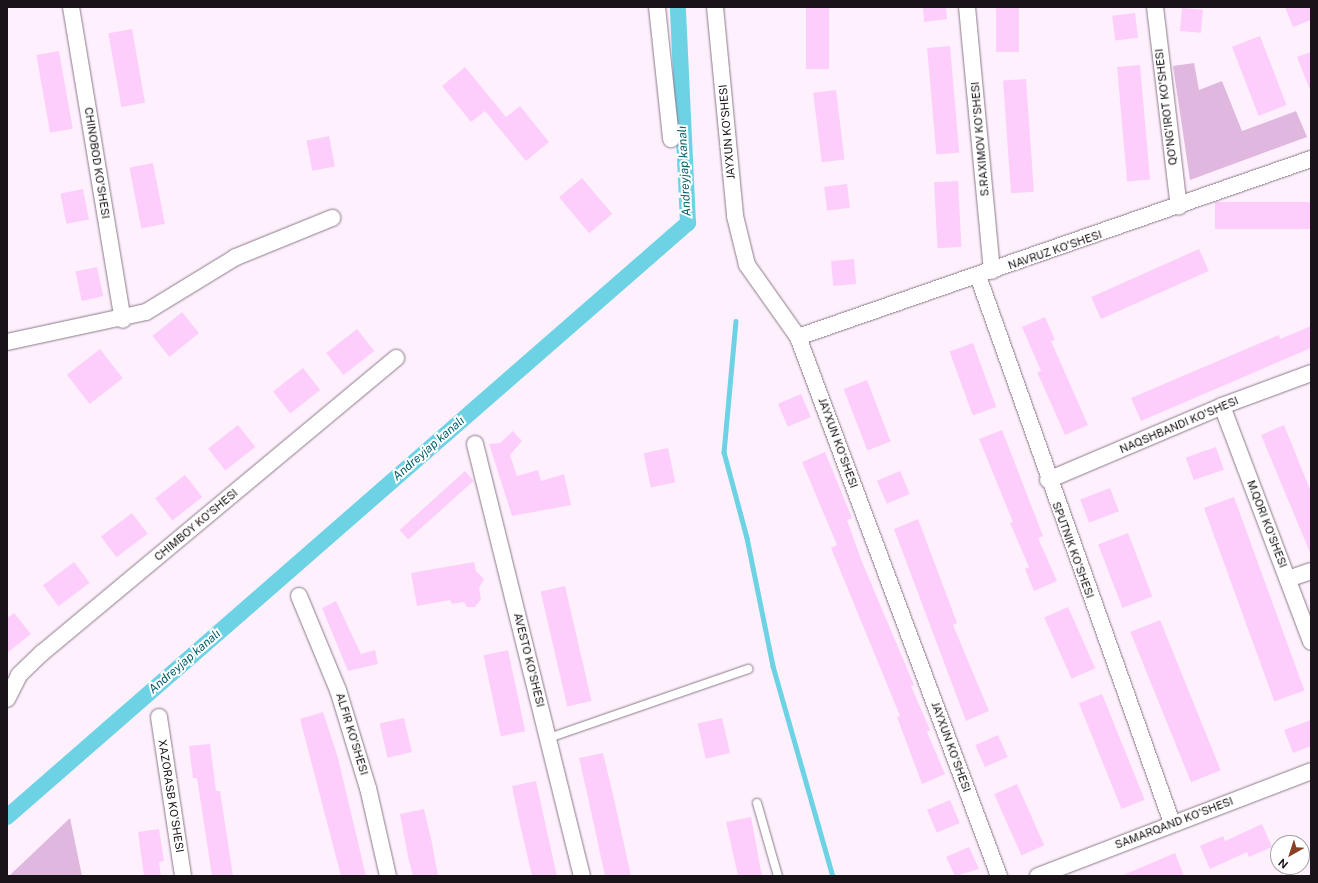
<!DOCTYPE html>
<html>
<head>
<meta charset="utf-8">
<style>
	body { margin:0 }
	#map { position:relative; width:1318px; height:883px; overflow:hidden; background:#fef1fd; font-family:"Public Sans",sans-serif }
	div>[style] { position:absolute }
	[style*='--x'] { left:calc(var(--x)*1px); top:calc(var(--y)*1px); width:calc(var(--w)*1px); rotate:calc(var(--a)*1deg) }
	.green>* { inset:0; background:#e0b7df }
	.stream>* { height:4.5px; margin:-2.25px; padding:0 2.25px; transform-origin:2.25px; border-radius:2.25px; background:#6dd3e4 }
	.canal>* { height:16px; margin:-8px; padding:0 8px; transform-origin:8px; border-radius:8px; background:#6dd3e4 }
	.building>* { inset:0; background:#fdcefb; transform-origin:0 0 }
	.roads { filter:drop-shadow(0 0 1px #8b798a) drop-shadow(0 0 1px #8b798a) }
	.lane>* { height:8px; margin:-4px; padding:0 4px; transform-origin:4px; border-radius:4px; background:#fff }
	.street>* { height:16px; margin:-8px; padding:0 8px; transform-origin:8px; border-radius:8px; background:#fff }
	span { translate:-50% -50%; white-space:nowrap; text-align:center; line-height:1.15; -webkit-text-stroke:4px #fff; paint-order:stroke }
	.street-label { font-size:11px; color:#1a1319 }
	.water-label { font-size:12px; color:#025f6b; font-style:italic }
	.frame { position:absolute; inset:0; border:8px solid #1a1319; pointer-events:none }
	.north { position:absolute; left:1270px; top:835px; width:40px; height:40px; box-sizing:border-box; background:#fff; border:1px solid #a3a1a3; border-radius:50%; rotate:219deg; font-size:11px; font-weight:700; line-height:16px; text-align:center; color:#1a1319 }
	.north::after { content:''; display:block; margin:auto; width:14px; height:18px; background:#894024; clip-path:polygon(50% 0,100% 100%,50% 72%,0 100%) }
</style>
</head>
<body>
<div id="map">
	<div class="green">
		<i style="clip-path:polygon(1194px 63px,1199px 90px,1222px 81px,1242px 131px,1296px 111px,1307px 137px,1190px 180px,1173px 66px)"></i>
		<i style="clip-path:polygon(70px 818px,82px 876px,9px 876px)"></i>
	</div>
	<div class="stream">
		<i style="--x:736;--y:321;--w:132;--a:95.2"></i>
		<i style="--x:724;--y:452;--w:89;--a:75"></i>
		<i style="--x:747;--y:538;--w:131;--a:78.5"></i>
		<i style="--x:773;--y:666;--w:218;--a:74.1"></i>
	</div>
	<div class="canal">
		<i style="--x:7;--y:817;--w:904;--a:-41.1"></i>
		<i style="--x:688;--y:223;--w:216;--a:-92.7"></i>
	</div>
	<div class="building">
		<i style="left:806px;top:7px;width:23px;height:62px"></i>
		<i style="clip-path:polygon(923px 7px,946px 7px,947px 19px,924px 22px)"></i>
		<i style="left:996px;top:7px;width:23px;height:45px"></i>
		<i style="clip-path:polygon(1285px 7px,1311px 7px,1311px 20px,1293px 27px)"></i>
		<i style="left:1182px;top:8px;width:21px;height:23px;rotate:5deg"></i>
		<i style="left:1135px;top:13px;width:25px;height:23px;rotate:83deg"></i>
		<i style="left:132px;top:29px;width:75px;height:24px;rotate:80deg"></i>
		<i style="left:1260px;top:36px;width:74px;height:30px;rotate:69deg"></i>
		<i style="left:950px;top:46px;width:107px;height:23px;rotate:85deg"></i>
		<i style="left:59px;top:51px;width:79px;height:23px;rotate:80deg"></i>
		<i style="clip-path:polygon(1311px 52px,1311px 90px,1310px 90px,1297px 57px)"></i>
		<i style="left:1140px;top:65px;width:115px;height:23px;rotate:85deg"></i>
		<i style="clip-path:polygon(465px 67px,506px 117px,520px 106px,549px 142px,526px 161px,485px 111px,471px 122px,442px 86px)"></i>
		<i style="left:1026px;top:79px;width:113px;height:23px;rotate:86deg"></i>
		<i style="left:836px;top:90px;width:70px;height:23px;rotate:83deg"></i>
		<i style="left:329px;top:136px;width:31px;height:23px;rotate:79deg"></i>
		<i style="left:153px;top:163px;width:62px;height:24px;rotate:79deg"></i>
		<i style="left:582px;top:178px;width:47px;height:30px;rotate:50deg"></i>
		<i style="left:958px;top:181px;width:66px;height:24px;rotate:87deg"></i>
		<i style="left:847px;top:184px;width:24px;height:23px;rotate:83deg"></i>
		<i style="left:83px;top:189px;width:31px;height:23px;rotate:79deg"></i>
		<i style="left:1311px;top:202px;width:27px;height:96px;rotate:90deg"></i>
		<i style="left:1199px;top:249px;width:24px;height:118px;rotate:66deg"></i>
		<i style="left:854px;top:259px;width:25px;height:23px;rotate:85deg"></i>
		<i style="left:97px;top:267px;width:30px;height:22px;rotate:78deg"></i>
		<i style="left:182px;top:312px;width:27px;height:38px;rotate:51deg"></i>
		<i style="clip-path:polygon(1045px 317px,1055px 340px,1051px 341px,1088px 425px,1065px 435px,1037px 372px,1041px 371px,1022px 327px)"></i>
		<i style="clip-path:polygon(1311px 326px,1311px 348px,1141px 421px,1131px 398px,1279px 335px,1280px 339px)"></i>
		<i style="left:357px;top:329px;width:28px;height:39px;rotate:52deg"></i>
		<i style="left:973px;top:343px;width:68px;height:25px;rotate:70deg"></i>
		<i style="left:100px;top:349px;width:37px;height:42px;rotate:52deg"></i>
		<i style="left:303px;top:368px;width:28px;height:38px;rotate:52deg"></i>
		<i style="left:867px;top:380px;width:66px;height:25px;rotate:69deg"></i>
		<i style="left:801px;top:394px;width:25px;height:25px;rotate:67deg"></i>
		<i style="left:238px;top:425px;width:28px;height:38px;rotate:52deg"></i>
		<i style="clip-path:polygon(1284px 425px,1311px 492px,1311px 555px,1261px 435px)"></i>
		<i style="clip-path:polygon(1002px 430px,1043px 536px,1038px 538px,1057px 581px,1034px 591px,1025px 569px,1029px 567px,1010px 523px,1013px 522px,979px 439px)"></i>
		<i style="clip-path:polygon(513px 431px,522px 441px,510px 455px,517px 476px,538px 470px,541px 481px,564px 474px,571px 505px,512px 516px,489px 444px,500px 443px)"></i>
		<i style="left:1216px;top:447px;width:24px;height:32px;rotate:71deg"></i>
		<i style="left:668px;top:448px;width:35px;height:25px;rotate:78deg"></i>
		<i style="clip-path:polygon(825px 452px,852px 518px,847px 520px,862px 562px,914px 685px,911px 686px,930px 730px,927px 732px,945px 774px,922px 784px,897px 717px,900px 716px,831px 548px,837px 545px,802px 462px)"></i>
		<i style="left:465px;top:471px;width:13px;height:88px;rotate:48deg"></i>
		<i style="left:900px;top:471px;width:25px;height:25px;rotate:67deg"></i>
		<i style="left:185px;top:475px;width:28px;height:38px;rotate:52deg"></i>
		<i style="left:1110px;top:488px;width:25px;height:32px;rotate:69deg"></i>
		<i style="left:1234px;top:497px;width:206px;height:32px;rotate:70deg"></i>
		<i style="left:132px;top:513px;width:26px;height:39px;rotate:53deg"></i>
		<i style="clip-path:polygon(918px 519px,957px 623px,953px 625px,989px 711px,966px 721px,894px 529px)"></i>
		<i style="left:1128px;top:533px;width:68px;height:32px;rotate:69deg"></i>
		<i style="left:74px;top:562px;width:26px;height:39px;rotate:53deg"></i>
		<i style="clip-path:polygon(474px 562px,476px 571px,484px 579px,479px 588px,481px 599px,475px 607px,467px 607px,464px 602px,452px 604px,450px 600px,417px 606px,411px 573px)"></i>
		<i style="left:565px;top:586px;width:118px;height:25px;rotate:77deg"></i>
		<i style="clip-path:polygon(336px 601px,361px 654px,375px 650px,378px 664px,348px 671px,322px 608px)"></i>
		<i style="left:1068px;top:607px;width:67px;height:26px;rotate:66deg"></i>
		<i style="clip-path:polygon(14px 613px,31px 634px,7px 653px,7px 618px)"></i>
		<i style="left:1160px;top:620px;width:162px;height:32px;rotate:68deg"></i>
		<i style="left:508px;top:650px;width:83px;height:25px;rotate:78deg"></i>
		<i style="left:1102px;top:694px;width:114px;height:25px;rotate:68deg"></i>
		<i style="clip-path:polygon(323px 712px,338px 758px,366px 876px,341px 876px,300px 719px)"></i>
		<i style="left:404px;top:718px;width:35px;height:25px;rotate:77deg"></i>
		<i style="left:722px;top:718px;width:36px;height:25px;rotate:77deg"></i>
		<i style="clip-path:polygon(1311px 720px,1311px 746px,1293px 753px,1284px 730px)"></i>
		<i style="left:998px;top:735px;width:24px;height:25px;rotate:66deg"></i>
		<i style="clip-path:polygon(210px 744px,216px 791px,220px 791px,233px 876px,212px 876px,197px 778px,193px 778px,189px 746px)"></i>
		<i style="clip-path:polygon(603px 753px,614px 799px,631px 876px,605px 876px,587px 793px,579px 758px)"></i>
		<i style="clip-path:polygon(536px 781px,546px 827px,557px 876px,532px 876px,519px 820px,512px 786px)"></i>
		<i style="left:1017px;top:784px;width:67px;height:25px;rotate:66deg"></i>
		<i style="left:950px;top:800px;width:25px;height:25px;rotate:67deg"></i>
		<i style="clip-path:polygon(424px 809px,432px 843px,438px 876px,413px 876px,409px 861px,400px 814px)"></i>
		<i style="clip-path:polygon(751px 817px,762px 876px,738px 876px,726px 822px)"></i>
		<i style="clip-path:polygon(1262px 824px,1272px 847px,1249px 857px,1247px 852px,1210px 869px,1200px 846px,1223px 836px,1225px 841px)"></i>
		<i style="clip-path:polygon(159px 829px,164px 861px,159px 862px,161px 876px,144px 876px,138px 832px)"></i>
		<i style="clip-path:polygon(969px 847px,979px 869px,955px 876px,946px 857px)"></i>
		<i style="clip-path:polygon(1175px 853px,1184px 876px,1121px 876px)"></i>
	</div>
	<div class="roads">
		<div class="lane">
			<i style="--x:549;--y:738;--w:211;--a:-19.1"></i>
			<i style="--x:757;--y:803;--w:76;--a:74"></i>
		</div>
		<div class="street">
			<i style="--x:71;--y:7;--w:317;--a:80.6"></i>
			<i style="--x:657;--y:7;--w:133;--a:83.9"></i>
			<i style="--x:715;--y:7;--w:210;--a:84.5"></i>
			<i style="--x:735;--y:216;--w:50;--a:76.2"></i>
			<i style="--x:747;--y:265;--w:88;--a:54.7"></i>
			<i style="--x:798;--y:337;--w:575;--a:69.55"></i>
			<i style="--x:967;--y:7;--w:265;--a:84.6"></i>
			<i style="--x:1155;--y:7;--w:201;--a:83.2"></i>
			<i style="--x:978;--y:276;--w:580;--a:70.47"></i>
			<i style="--x:798;--y:337;--w:543;--a:-19.14"></i>
			<i style="--x:7;--y:342;--w:142;--a:-12.2"></i>
			<i style="--x:146;--y:312;--w:105;--a:-31.4"></i>
			<i style="--x:236;--y:257;--w:104;--a:-22.1"></i>
			<i style="--x:1222;--y:406;--w:252;--a:69.3"></i>
			<i style="--x:475;--y:444;--w:445;--a:76.1"></i>
			<i style="--x:1048;--y:480;--w:189;--a:-23"></i>
			<i style="--x:1222;--y:406;--w:95;--a:-20.3"></i>
			<i style="--x:1288;--y:579;--w:24;--a:-19"></i>
			<i style="--x:299;--y:596;--w:102;--a:67.5"></i>
			<i style="--x:338;--y:690;--w:102;--a:73"></i>
			<i style="--x:368;--y:788;--w:90;--a:77.2"></i>
			<i style="--x:7;--y:699;--w:27;--a:-63"></i>
			<i style="--x:19;--y:675;--w:32;--a:-44"></i>
			<i style="--x:42;--y:653;--w:461;--a:-39.8"></i>
			<i style="--x:159;--y:717;--w:161;--a:81.4"></i>
			<i style="--x:1038;--y:876;--w:292;--a:-21"></i>
		</div>
	</div>
	<div class="street-label">
		<span style="left:1166px;top:107px;rotate:-97deg">QO'NG'IROT KO'SHESI</span>
		<span style="left:727px;top:132px;rotate:-95deg">JAYXUN KO'SHESI</span>
		<span style="left:980px;top:139px;rotate:-95deg">S.RAXIMOV KO'SHESI</span>
		<span style="left:97px;top:163px;rotate:81deg">CHINOBOD KO'SHESI</span>
		<span style="left:1055px;top:250px;rotate:-19deg">NAVRUZ KO'SHESI</span>
		<span style="left:1179px;top:425px;rotate:-23deg">NAQSHBANDI KO'SHESI</span>
		<span style="left:838px;top:443px;rotate:70deg">JAYXUN KO'SHESI</span>
		<span style="left:1267px;top:524px;rotate:69deg">M.QORI KO'SHESI</span>
		<span style="left:196px;top:525px;rotate:-40deg">CHIMBOY KO'SHESI</span>
		<span style="left:1073px;top:550px;rotate:70deg">SPUTNIK KO'SHESI</span>
		<span style="left:529px;top:660px;rotate:76deg">AVESTO KO'SHESI</span>
		<span style="left:352px;top:734px;rotate:73deg">ALFIR KO'SHESI</span>
		<span style="left:951px;top:747px;rotate:70deg">JAYXUN KO'SHESI</span>
		<span style="left:171px;top:796px;rotate:81deg">XAZORASB KO'SHESI</span>
		<span style="left:1174px;top:823px;rotate:-21deg">SAMARQAND KO'SHESI</span>
	</div>
	<div class="water-label">
		<span style="left:685px;top:171px;rotate:-93deg">Andreyjap kanalı</span>
		<span style="left:429px;top:449px;rotate:-41deg">Andreyjap kanalı</span>
		<span style="left:185px;top:662px;rotate:-41deg">Andreyjap kanalı</span>
	</div>
	<div class="frame"></div>
	<div class="north">N</div>
</div>
</body>
</html>
